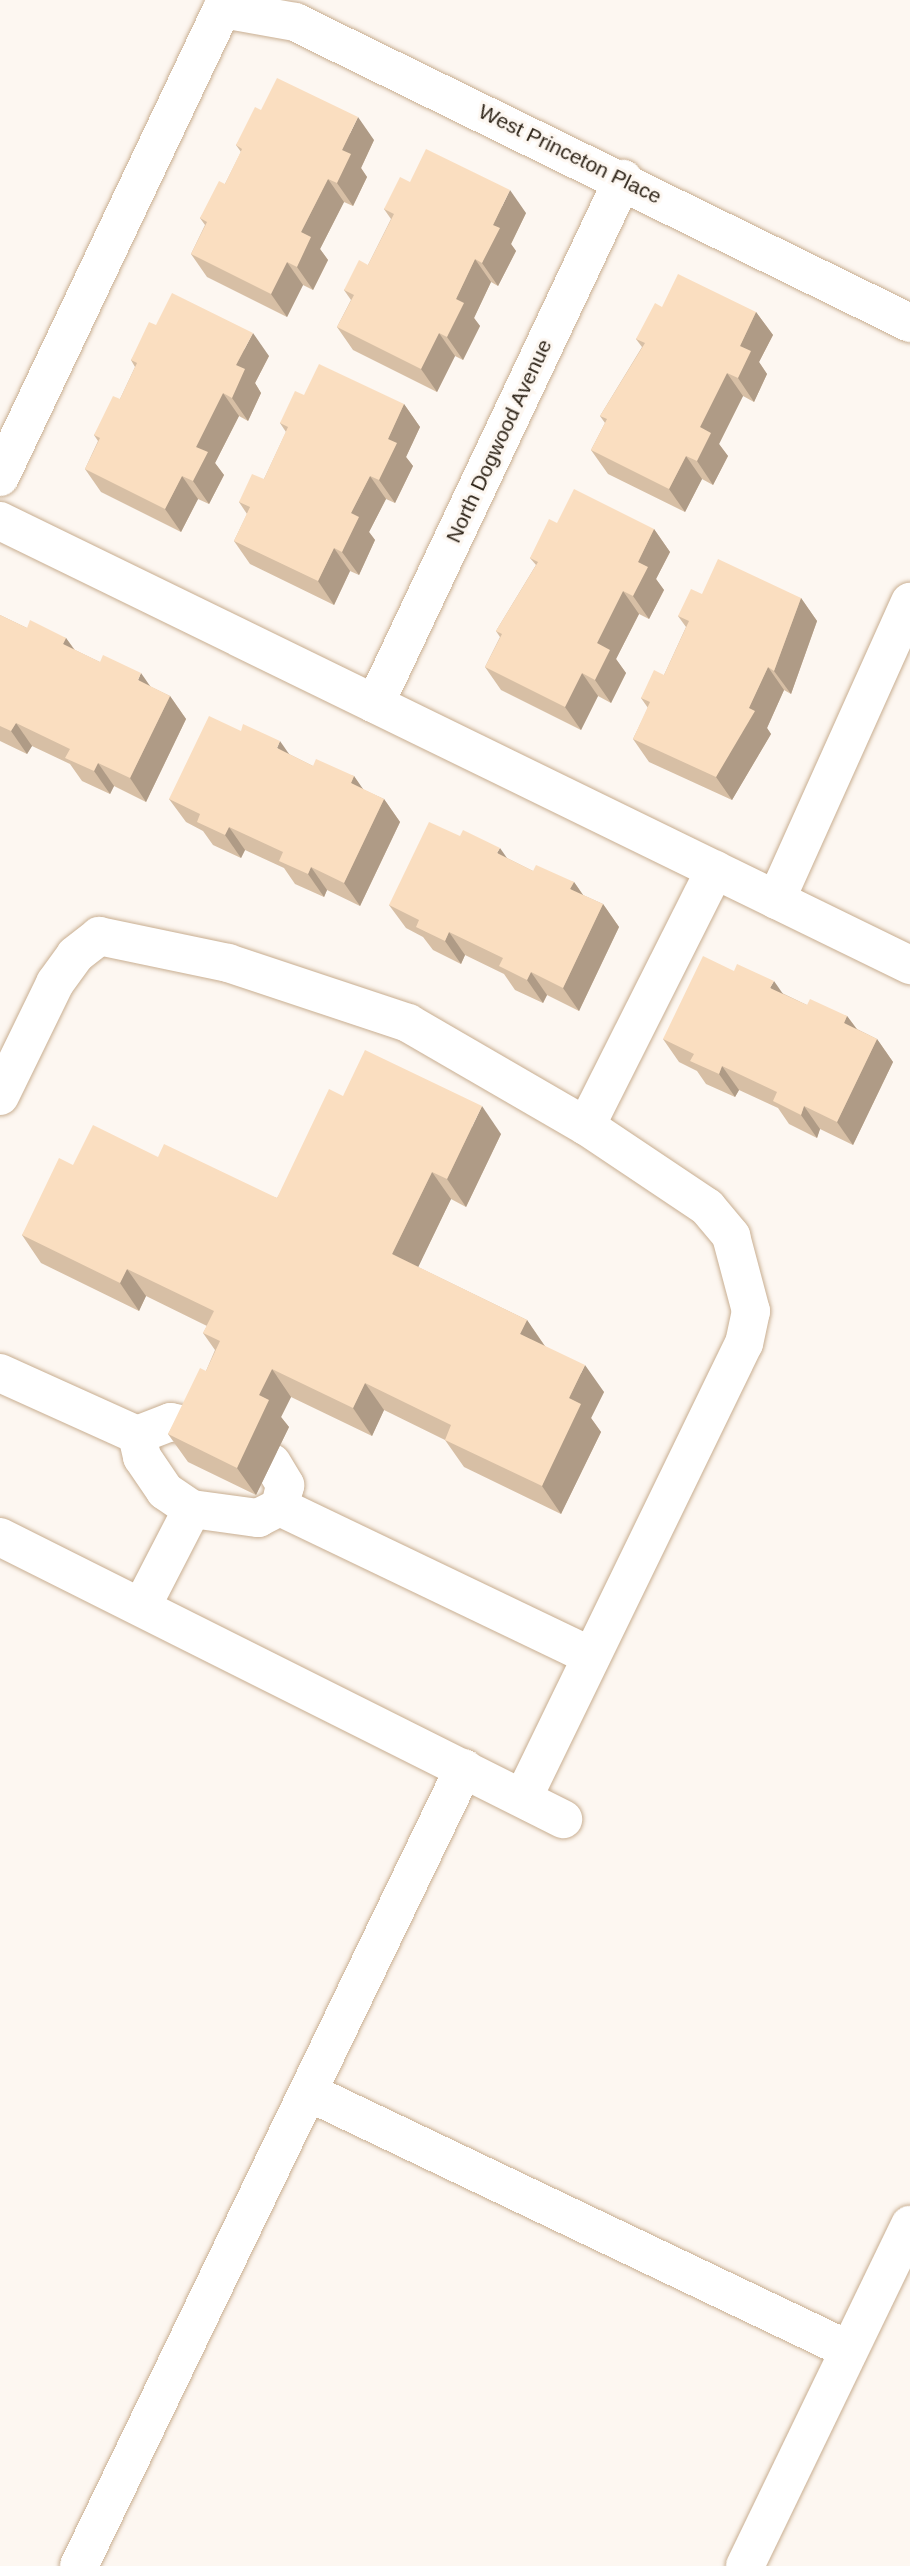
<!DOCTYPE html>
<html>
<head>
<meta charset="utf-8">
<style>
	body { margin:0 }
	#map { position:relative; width:910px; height:2566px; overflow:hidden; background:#fdf7f1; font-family:Arial,sans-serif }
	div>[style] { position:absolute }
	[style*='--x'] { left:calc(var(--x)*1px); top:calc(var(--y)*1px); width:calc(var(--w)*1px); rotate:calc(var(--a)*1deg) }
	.roads { filter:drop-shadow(0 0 2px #c8ae91) drop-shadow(0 0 2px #c8ae91) }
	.minor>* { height:38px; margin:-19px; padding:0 19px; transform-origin:19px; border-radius:19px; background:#fff }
	.wall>* { inset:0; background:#d7bfa5 }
	.shaded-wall>* { inset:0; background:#af9b86 }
	.building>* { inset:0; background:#fadec0 }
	span { translate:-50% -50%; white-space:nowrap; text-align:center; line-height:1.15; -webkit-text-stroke:6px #fdf7f1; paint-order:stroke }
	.street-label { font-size:21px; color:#2f2519 }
</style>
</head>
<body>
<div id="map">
	<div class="roads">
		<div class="minor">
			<i style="--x:0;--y:477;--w:518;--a:-64.62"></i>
			<i style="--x:222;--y:9;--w:74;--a:10.1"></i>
			<i style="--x:295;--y:22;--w:685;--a:26.08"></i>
			<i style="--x:0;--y:521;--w:1013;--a:26.01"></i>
			<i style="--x:375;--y:704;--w:581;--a:-64.71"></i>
			<i style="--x:776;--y:900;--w:327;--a:-65.8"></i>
			<i style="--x:0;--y:1096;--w:126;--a:-64"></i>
			<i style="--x:55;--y:983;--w:34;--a:-54"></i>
			<i style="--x:75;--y:955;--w:31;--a:-38"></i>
			<i style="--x:99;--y:936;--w:132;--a:11.8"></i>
			<i style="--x:228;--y:963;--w:190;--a:18.4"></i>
			<i style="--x:408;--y:1023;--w:206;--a:30.1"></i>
			<i style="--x:586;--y:1126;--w:146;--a:33.8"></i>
			<i style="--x:707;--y:1207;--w:38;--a:50"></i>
			<i style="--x:731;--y:1236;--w:78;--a:75.1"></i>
			<i style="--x:751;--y:1311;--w:33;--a:102"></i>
			<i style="--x:744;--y:1343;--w:506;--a:115.91"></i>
			<i style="--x:586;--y:1126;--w:287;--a:-63.3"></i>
			<i style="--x:0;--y:1373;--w:150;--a:24.3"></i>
			<i style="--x:137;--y:1435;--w:23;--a:77"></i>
			<i style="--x:142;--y:1457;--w:41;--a:55.9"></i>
			<i style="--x:165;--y:1491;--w:32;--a:34"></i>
			<i style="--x:192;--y:1509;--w:67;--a:7.8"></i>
			<i style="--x:258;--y:1518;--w:25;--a:-27"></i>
			<i style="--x:280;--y:1507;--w:345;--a:25.6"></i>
			<i style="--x:137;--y:1435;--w:36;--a:-21"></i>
			<i style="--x:171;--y:1422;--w:33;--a:12"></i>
			<i style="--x:272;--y:1463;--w:26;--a:59"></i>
			<i style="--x:285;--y:1485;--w:23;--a:103"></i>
			<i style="--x:0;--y:1537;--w:630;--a:26.61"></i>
			<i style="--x:142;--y:1606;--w:109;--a:-62.7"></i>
			<i style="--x:308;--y:2092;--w:599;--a:25.5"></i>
			<i style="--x:79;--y:2566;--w:886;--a:-64.24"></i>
			<i style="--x:745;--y:2566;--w:379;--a:-64.2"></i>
		</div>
	</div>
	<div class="wall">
		<i style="clip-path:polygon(261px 110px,374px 140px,361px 168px,367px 177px,353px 206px,344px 202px,320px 249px,328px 260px,313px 290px,303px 285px,287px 317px,207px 277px,191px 254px,205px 225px,200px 218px,225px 184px,241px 152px,236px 145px)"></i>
		<i style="clip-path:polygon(410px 182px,526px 213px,511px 244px,516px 251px,498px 286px,491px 282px,474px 318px,480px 326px,463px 360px,455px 356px,437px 392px,353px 350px,337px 327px,351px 300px,344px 290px,368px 265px,391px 219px,384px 209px)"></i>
		<i style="clip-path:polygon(662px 307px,756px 312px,773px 335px,759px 362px,767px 374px,754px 402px,743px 396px,719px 444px,728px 456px,713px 485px,702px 479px,685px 512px,608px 474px,591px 450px,605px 423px,600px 416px,642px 347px,636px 339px)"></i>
		<i style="clip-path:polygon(156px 325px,269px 356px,255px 383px,261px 393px,248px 421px,239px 416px,215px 463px,224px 475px,209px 504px,198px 499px,181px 532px,101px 492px,85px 469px,98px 441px,94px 435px,120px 399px,135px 367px,131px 360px)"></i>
		<i style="clip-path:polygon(304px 395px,404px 404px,420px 427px,406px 457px,413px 466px,395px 503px,386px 499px,369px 532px,375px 540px,359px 575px,350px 571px,334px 605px,250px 564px,234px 541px,247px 514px,239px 502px,264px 479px,286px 432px,280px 423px)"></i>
		<i style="clip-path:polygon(557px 523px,654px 529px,670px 552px,656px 579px,664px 590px,649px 619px,639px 614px,616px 659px,626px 673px,611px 703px,598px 696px,581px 730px,501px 690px,485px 667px,500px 637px,496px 631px,536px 565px,530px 558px)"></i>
		<i style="clip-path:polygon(702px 594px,801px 598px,817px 621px,791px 694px,784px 690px,767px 728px,771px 734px,732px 800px,649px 762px,633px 739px,648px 708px,641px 698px,664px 675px,686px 627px,678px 616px)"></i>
		<i style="clip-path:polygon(0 615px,27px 628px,66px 638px,75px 650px,170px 696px,186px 719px,146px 802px,114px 786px,110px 794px,82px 781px,70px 764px,32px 746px,27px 754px,0 741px)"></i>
		<i style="clip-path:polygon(289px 754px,313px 766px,354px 776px,362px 789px,384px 799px,400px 822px,360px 906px,327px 890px,324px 897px,295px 884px,284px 868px,245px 850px,241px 858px,213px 845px,203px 831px,186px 822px,169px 799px)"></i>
		<i style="clip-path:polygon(507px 858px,533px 871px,574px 882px,583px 895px,603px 904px,619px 927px,579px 1011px,547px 995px,543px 1003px,515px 990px,504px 974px,465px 955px,461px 964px,433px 950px,423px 937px,406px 928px,389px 905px)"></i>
		<i style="clip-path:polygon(782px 993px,807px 1005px,847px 1016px,857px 1029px,877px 1039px,893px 1062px,853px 1145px,820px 1129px,817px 1138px,789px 1124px,778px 1108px,739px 1090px,735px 1097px,706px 1084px,697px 1071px,679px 1062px,663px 1039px)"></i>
		<i style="clip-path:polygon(343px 1096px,501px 1134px,466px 1207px,451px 1199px,418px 1267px,527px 1320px,545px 1346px,604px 1392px,591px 1418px,601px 1432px,561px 1514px,464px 1467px,445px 1440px,384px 1410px,372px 1436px,291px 1397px,281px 1417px,289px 1427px,256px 1495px,188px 1462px,168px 1434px,206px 1371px,215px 1350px,203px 1333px,207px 1326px,146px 1296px,139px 1311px,41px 1263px,22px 1235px,73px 1165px,158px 1157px,277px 1198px)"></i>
	</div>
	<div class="shaded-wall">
		<i style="clip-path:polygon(358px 117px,374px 140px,361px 168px,367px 177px,353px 206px,337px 183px,342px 150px)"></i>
		<i style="clip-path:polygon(328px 179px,344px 202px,320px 249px,328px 260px,313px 290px,297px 267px,301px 232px)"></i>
		<i style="clip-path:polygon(510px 190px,526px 213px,511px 244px,516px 251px,498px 286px,482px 263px,493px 225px)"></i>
		<i style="clip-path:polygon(475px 259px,491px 282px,474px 318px,480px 326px,463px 360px,447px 337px,456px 299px)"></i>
		<i style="clip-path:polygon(287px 262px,303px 285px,287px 317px,271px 294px)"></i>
		<i style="clip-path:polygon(756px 312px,773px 335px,759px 362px,767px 374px,754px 402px,738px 378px,740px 346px)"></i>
		<i style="clip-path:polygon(253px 333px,269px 356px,255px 383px,261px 393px,248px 421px,232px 398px,236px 365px)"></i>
		<i style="clip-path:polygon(439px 333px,455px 356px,437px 392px,421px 369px)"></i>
		<i style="clip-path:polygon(727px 373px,743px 396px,719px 444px,728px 456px,713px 485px,697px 461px,700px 427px)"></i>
		<i style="clip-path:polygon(223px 393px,239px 416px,215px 463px,224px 475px,209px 504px,193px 481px,196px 447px)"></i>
		<i style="clip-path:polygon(404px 404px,420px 427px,406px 457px,413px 466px,395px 503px,379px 480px,388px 439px)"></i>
		<i style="clip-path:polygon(686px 456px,702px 479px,685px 512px,669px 489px)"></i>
		<i style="clip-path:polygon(182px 476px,198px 499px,181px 532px,165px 509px)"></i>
		<i style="clip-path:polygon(370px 476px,386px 499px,369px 532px,375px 540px,359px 575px,342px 552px,351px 513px)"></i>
		<i style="clip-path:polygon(654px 529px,670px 552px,656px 579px,664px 590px,649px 619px,633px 596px,638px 562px)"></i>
		<i style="clip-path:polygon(334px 548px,350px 571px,334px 605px,318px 581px)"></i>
		<i style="clip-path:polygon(623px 591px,639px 614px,616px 659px,626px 673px,611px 703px,595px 680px,597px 643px)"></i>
		<i style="clip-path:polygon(801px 598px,817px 621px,791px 694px,774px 671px)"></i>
		<i style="clip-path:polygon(66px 638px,82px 661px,63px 644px)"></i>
		<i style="clip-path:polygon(768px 667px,784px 690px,767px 728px,771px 734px,732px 800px,716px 777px)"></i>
		<i style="clip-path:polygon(141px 673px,157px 696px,138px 680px)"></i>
		<i style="clip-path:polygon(582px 673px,598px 696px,581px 730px,565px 707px)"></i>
		<i style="clip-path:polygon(170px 696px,186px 719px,146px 802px,130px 778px)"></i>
		<i style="clip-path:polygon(16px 723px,32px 746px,27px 754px,11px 731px)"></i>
		<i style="clip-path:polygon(280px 741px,296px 764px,277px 748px)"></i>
		<i style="clip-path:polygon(98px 763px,114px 786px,110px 794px,94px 771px)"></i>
		<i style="clip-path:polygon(354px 776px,370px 799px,351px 783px)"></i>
		<i style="clip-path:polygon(384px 799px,400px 822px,360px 906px,344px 883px)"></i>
		<i style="clip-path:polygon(229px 827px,245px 850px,241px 858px,225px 835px)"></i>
		<i style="clip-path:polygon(500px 848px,516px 871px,497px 853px)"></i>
		<i style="clip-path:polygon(311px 867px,327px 890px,324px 897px,308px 874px)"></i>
		<i style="clip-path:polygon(574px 882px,590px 905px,570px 889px)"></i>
		<i style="clip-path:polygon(603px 904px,619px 927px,579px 1011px,563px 988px)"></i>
		<i style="clip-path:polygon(449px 932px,465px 955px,461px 964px,445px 941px)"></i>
		<i style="clip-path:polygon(531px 972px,547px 995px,543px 1003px,527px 980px)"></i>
		<i style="clip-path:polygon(774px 981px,790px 1004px,770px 988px)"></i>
		<i style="clip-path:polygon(847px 1016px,864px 1039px,844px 1023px)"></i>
		<i style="clip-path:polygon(877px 1039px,893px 1062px,853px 1145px,837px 1122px)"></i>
		<i style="clip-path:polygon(722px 1066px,739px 1090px,735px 1097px,719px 1074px)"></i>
		<i style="clip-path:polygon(482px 1106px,501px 1134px,466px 1207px,447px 1179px)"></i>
		<i style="clip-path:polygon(804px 1106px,820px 1129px,817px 1138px,801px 1115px)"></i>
		<i style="clip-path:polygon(432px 1172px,451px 1199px,411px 1282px,392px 1254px)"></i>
		<i style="clip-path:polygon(127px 1269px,146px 1296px,139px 1311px,120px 1283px)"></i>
		<i style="clip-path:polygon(527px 1320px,546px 1348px,520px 1334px)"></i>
		<i style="clip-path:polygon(585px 1365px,604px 1392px,591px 1418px,601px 1432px,561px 1514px,542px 1486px,569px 1398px)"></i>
		<i style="clip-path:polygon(272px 1369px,291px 1397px,281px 1417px,289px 1427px,256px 1495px,237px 1468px,259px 1395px)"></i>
		<i style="clip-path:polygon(365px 1383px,384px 1410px,372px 1436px,353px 1408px)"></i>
	</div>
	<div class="building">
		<i style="clip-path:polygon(277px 78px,358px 117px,342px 150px,351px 154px,337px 183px,328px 179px,301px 232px,311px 237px,297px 267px,287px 262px,271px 294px,191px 254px,207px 222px,200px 218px,219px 181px,225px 184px,242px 149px,236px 145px,255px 107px,261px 110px)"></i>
		<i style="clip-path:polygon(426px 149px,510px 190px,493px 225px,500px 228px,482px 263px,475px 259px,456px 299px,464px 303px,447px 337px,439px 333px,421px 369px,337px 327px,354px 295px,344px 290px,359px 260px,368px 265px,394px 214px,384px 209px,400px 177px,410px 182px)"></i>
		<i style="clip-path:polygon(678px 274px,756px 312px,740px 346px,751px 351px,738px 378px,727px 373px,700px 427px,711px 433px,697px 461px,686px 456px,669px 489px,591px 450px,607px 419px,600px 416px,645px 343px,636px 339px,655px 303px,662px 307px)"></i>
		<i style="clip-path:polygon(172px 293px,253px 333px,236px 365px,245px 369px,232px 398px,223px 393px,196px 447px,208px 452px,193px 481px,182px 476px,165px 509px,85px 469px,100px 438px,94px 435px,113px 396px,120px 399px,137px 363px,131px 360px,149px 322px,156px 325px)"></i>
		<i style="clip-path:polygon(319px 364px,404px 404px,388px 439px,397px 443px,379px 480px,370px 476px,351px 513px,359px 517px,342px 552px,334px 548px,318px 581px,234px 541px,250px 507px,239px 502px,252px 474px,264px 479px,288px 427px,280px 423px,295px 391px,304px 395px)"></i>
		<i style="clip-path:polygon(574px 489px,654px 529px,638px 562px,648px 567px,633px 596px,623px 591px,597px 643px,610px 650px,595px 680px,582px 673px,565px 707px,485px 667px,502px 634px,496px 631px,538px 562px,530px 558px,549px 519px,557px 523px)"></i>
		<i style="clip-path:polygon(718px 559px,801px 598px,774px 671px,768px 667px,749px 708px,755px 711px,716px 777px,633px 739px,650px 702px,641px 698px,654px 670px,664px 675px,689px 621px,678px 616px,691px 589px,702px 594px)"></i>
		<i style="clip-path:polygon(0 615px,27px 628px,30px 620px,66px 638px,63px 644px,100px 662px,103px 655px,141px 673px,138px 680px,170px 696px,130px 778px,98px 763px,94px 771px,65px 758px,70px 749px,16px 723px,11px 731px,0 726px)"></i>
		<i style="clip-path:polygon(209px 716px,241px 731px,243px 724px,280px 741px,277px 748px,313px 766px,316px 759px,354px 776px,351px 783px,384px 799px,344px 883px,311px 867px,308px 874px,279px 861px,283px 852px,229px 827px,225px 835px,197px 822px,200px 814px,169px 799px)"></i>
		<i style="clip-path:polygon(429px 822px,460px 836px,463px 830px,500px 848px,497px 853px,533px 871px,536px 865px,574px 882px,570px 889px,603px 904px,563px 988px,531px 972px,527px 980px,499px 966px,503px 958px,449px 932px,445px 941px,416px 927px,419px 920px,389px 905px)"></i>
		<i style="clip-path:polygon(703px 956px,734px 971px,737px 964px,774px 981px,770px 988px,807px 1005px,810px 999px,847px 1016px,844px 1023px,877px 1039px,837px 1122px,804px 1106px,801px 1115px,773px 1101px,777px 1092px,722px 1066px,719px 1074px,690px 1061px,694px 1054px,663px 1039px)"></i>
		<i style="clip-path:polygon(365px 1050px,482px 1106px,447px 1179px,432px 1172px,392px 1254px,527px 1320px,520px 1334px,585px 1365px,569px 1398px,581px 1404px,542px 1486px,445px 1440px,451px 1425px,365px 1383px,353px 1408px,272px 1369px,259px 1395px,269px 1400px,237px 1468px,168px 1434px,200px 1368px,206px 1371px,220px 1341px,203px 1333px,214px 1311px,127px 1269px,120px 1283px,22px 1235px,59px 1158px,73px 1165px,93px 1125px,158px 1157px,164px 1144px,277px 1198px,329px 1089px,343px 1096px)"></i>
	</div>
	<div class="street-label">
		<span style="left:570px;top:154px;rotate:26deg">West Princeton Place</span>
		<span style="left:499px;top:441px;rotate:-65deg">North Dogwood Avenue</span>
	</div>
</div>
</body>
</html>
